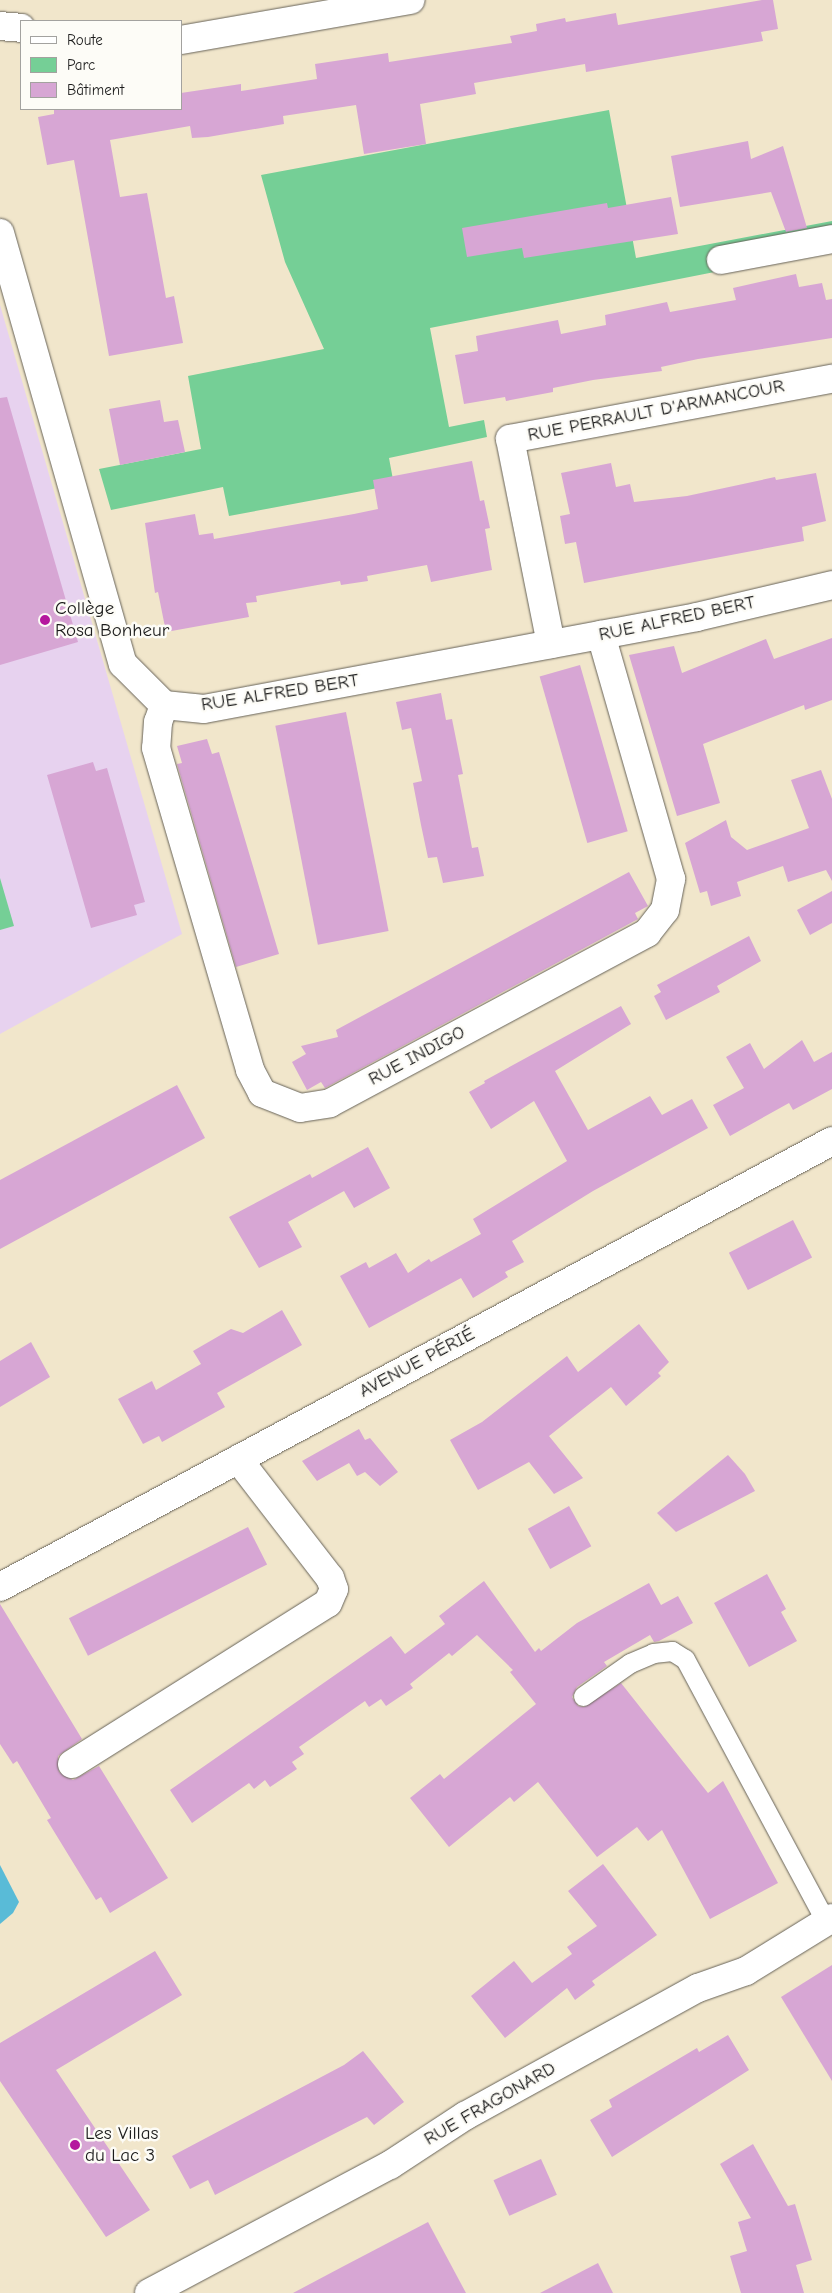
<!DOCTYPE html>
<html>
<head>
<meta charset="utf-8">
<style>
	body { margin:0 }
	#map { position:relative; width:832px; height:2293px; overflow:hidden; background:#f1e6cb; font-family:"Comic Neue",sans-serif }
	div>[style] { position:absolute }
	[style*='--x'] { left:calc(var(--x)*1px); top:calc(var(--y)*1px); width:calc(var(--w)*1px); rotate:calc(var(--a)*1deg) }
	.built>* { inset:0; background:#e7d2ef }
	.green>* { inset:0; background:#75cf96 }
	.water>* { inset:0; background:#59bbd7 }
	.building>* { inset:0; background:#d7a6d4; transform-origin:0 0 }
	.roads { filter:drop-shadow(0 0 1px #676359) drop-shadow(0 0 1px #676359) }
	.lane>* { height:19px; margin:-9.5px; padding:0 9.5px; transform-origin:9.5px; border-radius:9.5px; background:#fff }
	.street>* { height:28px; margin:-14px; padding:0 14px; transform-origin:14px; border-radius:14px; background:#fff }
	.dots>* { width:14px; height:14px; translate:-50% -50%; box-sizing:border-box; border:2px solid #fdfcf7; border-radius:50% }
	span { translate:-50% -50%; white-space:nowrap; text-align:center; line-height:1.15; -webkit-text-stroke:5px #fdfcf7; paint-order:stroke }
	.street-label { font-size:19px; color:#1c1c1c }
	.poi-label { font-size:19px; color:#1c1c1c }
	.left { translate:0 -50%; text-align:left }
	.legend { position:absolute; left:20px; top:20px; width:162px; height:90px; box-sizing:border-box; background:#fdfcf7; border:1px solid #a3a29f; margin:0; padding:6px 9px; list-style:none; font-size:15px; color:#1c1c1c }
	.legend li { display:flex; align-items:center; gap:10px; height:25px }
	.legend b { width:25px; border:1px solid #a3a29f }
</style>
</head>
<body>
<div id="map">
	<div class="built">
		<i style="clip-path:polygon(0 305px,182px 934px,0 1034px)"></i>
	</div>
	<div class="green">
		<i style="clip-path:polygon(609px 110px,636px 258px,832px 221px,832px 249px,430px 328px,449px 427px,484px 420px,487px 437px,389px 458px,394px 485px,229px 516px,223px 487px,111px 510px,99px 469px,201px 449px,188px 376px,324px 349px,285px 262px,261px 175px)"></i>
		<i style="clip-path:polygon(0 878px,14px 926px,0 930px)"></i>
	</div>
	<div class="water">
		<i style="clip-path:polygon(0 1865px,19px 1902px,13px 1913px,0 1924px)"></i>
	</div>
	<div class="building">
		<i style="clip-path:polygon(762px 0,773px 0,778px 29px,761px 32px,763px 41px,586px 72px,585px 64px,474px 83px,476px 94px,420px 104px,426px 144px,364px 154px,356px 105px,283px 116px,284px 124px,208px 137px,192px 138px,190px 126px,110px 140px,120px 197px,147px 193px,166px 298px,174px 296px,183px 343px,109px 356px,74px 160px,47px 165px,38px 117px,54px 114px,54px 109px,181px 109px,181px 93px,241px 84px,241px 91px,317px 79px,315px 64px,388px 53px,389px 62px,512px 43px,510px 36px,537px 31px,536px 24px,565px 18px,566px 22px,616px 13px,618px 25px)"></i>
		<i style="clip-path:polygon(748px 141px,751px 159px,783px 146px,807px 228px,786px 232px,771px 192px,680px 207px,671px 156px)"></i>
		<i style="clip-path:polygon(671px 197px,678px 234px,524px 258px,522px 248px,467px 257px,462px 228px,607px 203px,608px 208px)"></i>
		<i style="clip-path:polygon(796px 274px,799px 287px,822px 283px,826px 300px,832px 299px,832px 338px,698px 359px,661px 367px,662px 371px,593px 380px,553px 388px,553px 392px,506px 401px,505px 397px,464px 404px,455px 355px,478px 351px,476px 336px,558px 320px,561px 334px,606px 325px,605px 315px,667px 302px,670px 312px,736px 300px,733px 288px)"></i>
		<i style="clip-path:polygon(7px 397px,78px 642px,0 665px,0 398px)"></i>
		<i style="clip-path:polygon(160px 400px,164px 422px,178px 420px,185px 452px,120px 465px,109px 409px)"></i>
		<i style="clip-path:polygon(472px 461px,480px 501px,484px 500px,490px 528px,485px 529px,492px 570px,431px 582px,427px 565px,367px 576px,368px 581px,341px 585px,340px 581px,256px 596px,257px 602px,246px 603px,249px 617px,166px 632px,158px 592px,155px 593px,145px 523px,195px 514px,199px 535px,213px 533px,214px 539px,354px 514px,378px 509px,373px 480px)"></i>
		<i style="clip-path:polygon(611px 463px,616px 487px,630px 484px,634px 502px,687px 496px,775px 477px,776px 480px,816px 473px,826px 521px,802px 527px,804px 541px,584px 583px,576px 542px,565px 544px,560px 516px,570px 514px,561px 473px)"></i>
		<i style="clip-path:polygon(832px 638px,832px 700px,805px 710px,804px 705px,703px 744px,720px 803px,677px 816px,629px 655px,674px 646px,682px 673px,766px 639px,774px 659px)"></i>
		<i style="left:580px;top:665px;width:173px;height:42px;rotate:74deg"></i>
		<i style="clip-path:polygon(441px 693px,446px 720px,452px 719px,463px 774px,458px 775px,472px 848px,478px 847px,484px 876px,443px 883px,437px 857px,428px 858px,421px 825px,413px 783px,422px 781px,411px 728px,402px 730px,396px 702px)"></i>
		<i style="left:346px;top:712px;width:223px;height:72px;rotate:79deg"></i>
		<i style="clip-path:polygon(207px 739px,212px 754px,219px 752px,279px 954px,236px 967px,177px 764px,182px 763px,177px 746px)"></i>
		<i style="clip-path:polygon(93px 762px,96px 771px,107px 768px,145px 902px,134px 905px,137px 915px,91px 928px,47px 775px)"></i>
		<i style="clip-path:polygon(821px 770px,832px 799px,832px 881px,826px 870px,788px 882px,783px 866px,737px 882px,741px 896px,711px 906px,707px 891px,700px 893px,685px 843px,726px 820px,731px 837px,747px 850px,809px 828px,791px 780px)"></i>
		<i style="clip-path:polygon(629px 872px,648px 906px,635px 913px,638px 919px,325px 1088px,321px 1082px,307px 1090px,292px 1062px,306px 1054px,301px 1046px,338px 1037px,336px 1030px)"></i>
		<i style="clip-path:polygon(832px 891px,832px 923px,810px 935px,797px 910px)"></i>
		<i style="clip-path:polygon(749px 936px,761px 961px,717px 986px,720px 992px,666px 1020px,654px 996px,661px 992px,657px 985px)"></i>
		<i style="clip-path:polygon(621px 1006px,631px 1024px,555px 1071px,588px 1130px,650px 1096px,662px 1115px,692px 1099px,708px 1128px,593px 1191px,512px 1241px,524px 1262px,505px 1272px,508px 1277px,473px 1298px,461px 1278px,369px 1328px,340px 1276px,366px 1262px,369px 1268px,396px 1253px,408px 1273px,429px 1259px,431px 1262px,481px 1234px,473px 1219px,567px 1161px,534px 1101px,491px 1129px,469px 1092px,485px 1083px,484px 1081px)"></i>
		<i style="clip-path:polygon(802px 1040px,814px 1062px,832px 1052px,832px 1089px,793px 1110px,789px 1103px,730px 1136px,713px 1105px,744px 1088px,726px 1057px,750px 1043px,764px 1069px)"></i>
		<i style="clip-path:polygon(177px 1085px,205px 1138px,0 1249px,0 1180px)"></i>
		<i style="clip-path:polygon(368px 1147px,390px 1188px,354px 1208px,344px 1191px,288px 1222px,302px 1247px,259px 1268px,229px 1217px,310px 1174px,312px 1178px)"></i>
		<i style="left:793px;top:1220px;width:42px;height:72px;rotate:63deg"></i>
		<i style="clip-path:polygon(282px 1310px,302px 1345px,217px 1393px,225px 1407px,162px 1442px,159px 1436px,143px 1444px,118px 1399px,152px 1381px,156px 1390px,201px 1364px,193px 1351px,231px 1329px,243px 1333px)"></i>
		<i style="clip-path:polygon(639px 1324px,669px 1362px,658px 1373px,661px 1376px,626px 1406px,611px 1387px,549px 1436px,583px 1478px,554px 1494px,529px 1462px,478px 1490px,450px 1440px,482px 1422px,567px 1356px,578px 1372px)"></i>
		<i style="clip-path:polygon(31px 1342px,50px 1377px,0 1407px,0 1361px)"></i>
		<i style="clip-path:polygon(359px 1429px,365px 1440px,370px 1438px,398px 1472px,380px 1486px,365px 1472px,357px 1476px,349px 1463px,317px 1481px,302px 1461px)"></i>
		<i style="clip-path:polygon(728px 1455px,745px 1474px,755px 1491px,676px 1532px,657px 1513px)"></i>
		<i style="left:569px;top:1506px;width:46px;height:47px;rotate:61deg"></i>
		<i style="left:248px;top:1527px;width:42px;height:201px;rotate:63deg"></i>
		<i style="clip-path:polygon(767px 1574px,786px 1609px,781px 1612px,797px 1641px,749px 1667px,714px 1603px)"></i>
		<i style="clip-path:polygon(484px 1581px,535px 1652px,539px 1648px,541px 1651px,577px 1623px,649px 1583px,661px 1605px,678px 1596px,693px 1623px,659px 1641px,654px 1642px,650px 1635px,604px 1662px,607px 1666px,577px 1687px,572px 1697px,578px 1706px,584px 1707px,621px 1683px,708px 1793px,723px 1781px,778px 1883px,710px 1919px,662px 1830px,648px 1841px,637px 1827px,597px 1857px,538px 1782px,514px 1802px,510px 1797px,449px 1847px,410px 1798px,440px 1774px,444px 1779px,536px 1704px,510px 1672px,513px 1670px,477px 1635px,452px 1656px,449px 1653px,410px 1684px,413px 1688px,386px 1706px,381px 1699px,369px 1707px,365px 1701px,299px 1747px,304px 1754px,292px 1762px,297px 1769px,270px 1787px,265px 1780px,254px 1789px,249px 1783px,192px 1823px,170px 1790px,391px 1636px,405px 1654px,445px 1624px,439px 1616px)"></i>
		<i style="clip-path:polygon(0 1604px,82px 1739px,58px 1756px,59px 1772px,73px 1780px,99px 1766px,168px 1878px,110px 1913px,101px 1897px,96px 1900px,47px 1820px,51px 1818px,17px 1761px,13px 1764px,0 1744px)"></i>
		<i style="clip-path:polygon(603px 1864px,657px 1935px,592px 1981px,595px 1985px,575px 2000px,567px 1988px,505px 2038px,471px 1996px,514px 1961px,532px 1983px,572px 1954px,567px 1947px,597px 1926px,568px 1891px)"></i>
		<i style="clip-path:polygon(155px 1951px,182px 1995px,56px 2070px,150px 2210px,106px 2237px,0 2081px,0 2043px)"></i>
		<i style="clip-path:polygon(832px 1965px,832px 2081px,781px 1997px)"></i>
		<i style="clip-path:polygon(728px 2035px,749px 2070px,612px 2157px,590px 2120px,612px 2107px,609px 2100px,697px 2048px,699px 2052px)"></i>
		<i style="clip-path:polygon(363px 2051px,404px 2102px,374px 2125px,367px 2117px,215px 2195px,208px 2180px,190px 2189px,172px 2156px,344px 2065px)"></i>
		<i style="clip-path:polygon(753px 2144px,788px 2206px,795px 2204px,812px 2260px,796px 2265px,804px 2293px,741px 2293px,730px 2256px,747px 2251px,738px 2222px,751px 2218px,720px 2164px)"></i>
		<i style="left:541px;top:2159px;width:39px;height:52px;rotate:66deg"></i>
		<i style="clip-path:polygon(428px 2222px,466px 2293px,293px 2293px,342px 2267px)"></i>
		<i style="clip-path:polygon(598px 2263px,613px 2293px,540px 2293px)"></i>
	</div>
	<div class="roads">
		<div class="lane">
			<i style="--x:583;--y:1696;--w:57;--a:-35.1"></i>
			<i style="--x:630;--y:1663;--w:25;--a:-23"></i>
			<i style="--x:653;--y:1653;--w:19;--a:-6"></i>
			<i style="--x:672;--y:1651;--w:15;--a:32"></i>
			<i style="--x:685;--y:1659;--w:298;--a:61.8"></i>
		</div>
		<div class="street">
			<i style="--x:0;--y:26;--w:21;--a:5"></i>
			<i style="--x:181;--y:40;--w:233;--a:-9.9"></i>
			<i style="--x:0;--y:233;--w:448;--a:74.1"></i>
			<i style="--x:123;--y:664;--w:58;--a:45"></i>
			<i style="--x:164;--y:705;--w:40;--a:5.7"></i>
			<i style="--x:204;--y:709;--w:502;--a:-10.57"></i>
			<i style="--x:697;--y:617;--w:139;--a:-13.3"></i>
			<i style="--x:721;--y:260;--w:113;--a:-10.7"></i>
			<i style="--x:551;--y:644;--w:209;--a:-101.3"></i>
			<i style="--x:510;--y:439;--w:328;--a:-10.6"></i>
			<i style="--x:164;--y:705;--w:18;--a:109"></i>
			<i style="--x:158;--y:722;--w:26;--a:94"></i>
			<i style="--x:156;--y:748;--w:335;--a:73.7"></i>
			<i style="--x:250;--y:1070;--w:26;--a:62"></i>
			<i style="--x:262;--y:1093;--w:41;--a:21.5"></i>
			<i style="--x:300;--y:1108;--w:30;--a:-9"></i>
			<i style="--x:330;--y:1103;--w:360;--a:-28.2"></i>
			<i style="--x:647;--y:933;--w:29;--a:-52"></i>
			<i style="--x:665;--y:910;--w:32;--a:-79"></i>
			<i style="--x:671;--y:879;--w:254;--a:-106"></i>
			<i style="--x:0;--y:1587;--w:944;--a:-28.19"></i>
			<i style="--x:72;--y:1764;--w:302;--a:-32.2"></i>
			<i style="--x:328;--y:1603;--w:15;--a:-67"></i>
			<i style="--x:334;--y:1589;--w:12;--a:-110"></i>
			<i style="--x:330;--y:1578;--w:150;--a:-127.7"></i>
			<i style="--x:149;--y:2293;--w:273;--a:-28"></i>
			<i style="--x:390;--y:2165;--w:90;--a:-33.2"></i>
			<i style="--x:465;--y:2116;--w:266;--a:-28.8"></i>
			<i style="--x:698;--y:1988;--w:51;--a:-19.5"></i>
			<i style="--x:746;--y:1971;--w:101;--a:-31.6"></i>
		</div>
	</div>
	<div class="dots">
		<i style="left:45px;top:620px;background:#b5179e"></i>
		<i style="left:75px;top:2145px;background:#b5179e"></i>
	</div>
	<div class="street-label">
		<span style="left:656px;top:411px;rotate:-11deg">RUE PERRAULT D'ARMANCOUR</span>
		<span style="left:677px;top:619px;rotate:-12deg">RUE ALFRED BERT</span>
		<span style="left:280px;top:693px;rotate:-9deg">RUE ALFRED BERT</span>
		<span style="left:417px;top:1056px;rotate:-28deg">RUE INDIGO</span>
		<span style="left:417px;top:1363px;rotate:-28deg">AVENUE PÉRIÉ</span>
		<span style="left:490px;top:2104px;rotate:-30deg">RUE FRAGONARD</span>
	</div>
	<div class="poi-label">
		<span class="left" style="left:55px;top:620px">Collège<br>Rosa Bonheur</span>
		<span class="left" style="left:85px;top:2145px">Les Villas<br>du Lac 3</span>
	</div>
	<ul class="legend">
	<li><b style="height:6px;background:#fff"></b>Route</li>
	<li><b style="height:14px;background:#75cf96"></b>Parc</li>
	<li><b style="height:14px;background:#d7a6d4"></b>Bâtiment</li>
	</ul>
</div>
</body>
</html>
